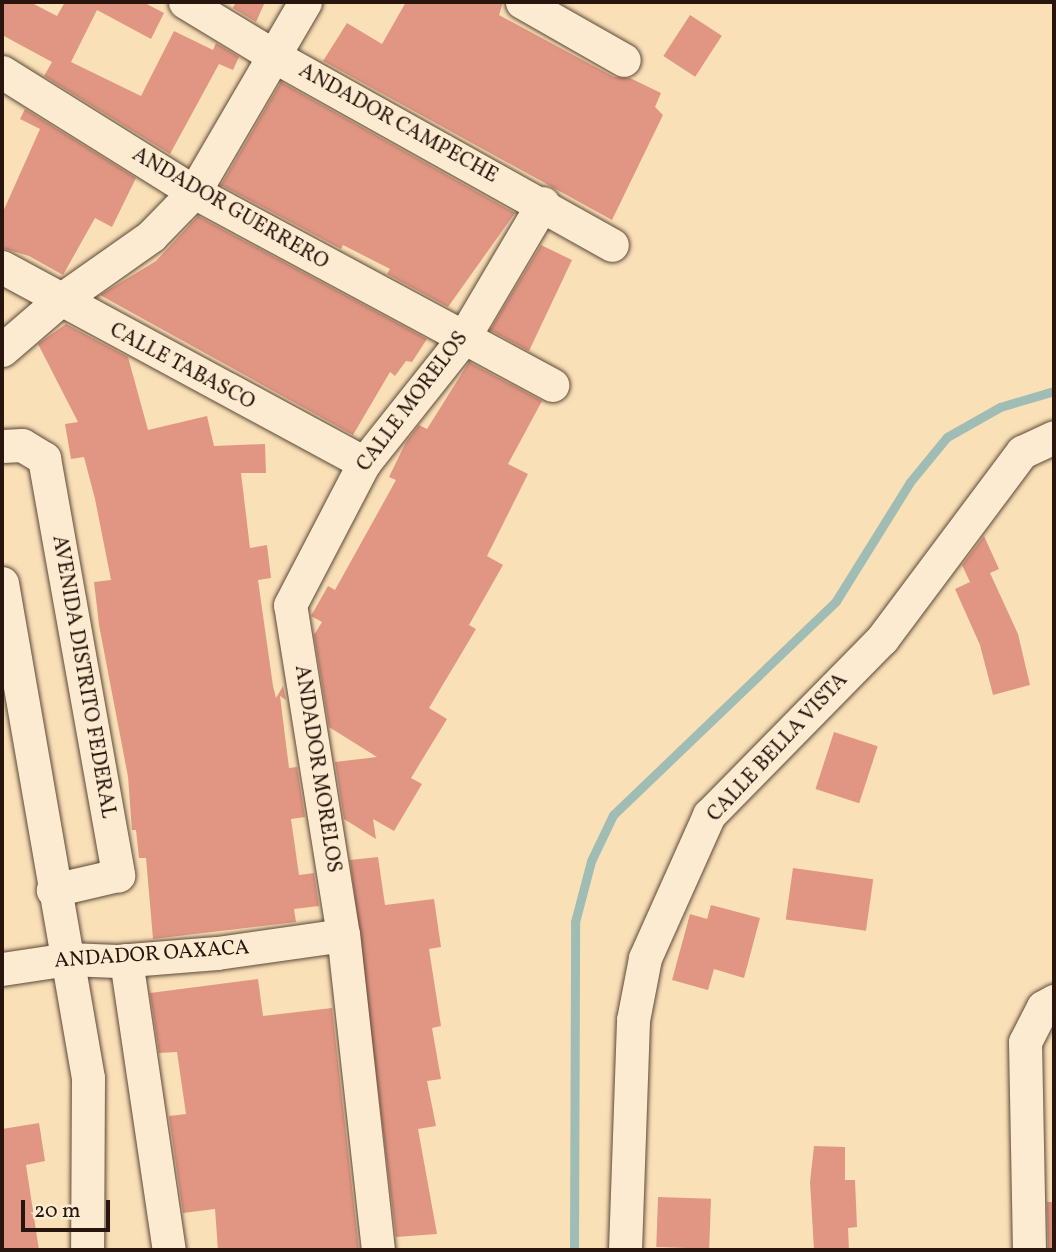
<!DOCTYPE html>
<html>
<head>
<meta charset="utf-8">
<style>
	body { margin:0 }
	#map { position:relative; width:1056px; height:1252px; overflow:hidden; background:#fae0b7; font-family:Vollkorn,serif }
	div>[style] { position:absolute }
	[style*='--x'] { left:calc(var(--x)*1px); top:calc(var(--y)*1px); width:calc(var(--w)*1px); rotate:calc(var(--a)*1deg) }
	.stream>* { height:9px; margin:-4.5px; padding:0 4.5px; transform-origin:4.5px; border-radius:4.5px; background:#9fbcb5 }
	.building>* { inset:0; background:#e19683; transform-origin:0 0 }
	.roads { filter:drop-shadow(0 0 2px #5c4838) drop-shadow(0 0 2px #5c4838) }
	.street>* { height:33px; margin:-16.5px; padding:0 16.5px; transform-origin:16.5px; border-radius:16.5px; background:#fcebd0 }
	span { translate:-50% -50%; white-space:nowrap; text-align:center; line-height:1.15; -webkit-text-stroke:5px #fcebd0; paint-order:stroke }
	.street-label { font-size:21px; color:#27150e }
	.frame { position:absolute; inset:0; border:4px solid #27150e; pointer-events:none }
	.scale { position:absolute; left:21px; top:1200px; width:89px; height:32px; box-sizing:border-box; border:4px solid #27150e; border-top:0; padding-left:9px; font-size:21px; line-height:24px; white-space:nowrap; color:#27150e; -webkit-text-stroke:5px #fcebd0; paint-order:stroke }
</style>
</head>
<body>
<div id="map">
	<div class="stream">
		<i style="--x:574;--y:1250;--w:328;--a:-89.8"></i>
		<i style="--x:575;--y:922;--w:63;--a:-75.3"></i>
		<i style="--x:591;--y:861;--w:51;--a:-64.4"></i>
		<i style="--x:613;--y:815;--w:309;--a:-43.8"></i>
		<i style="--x:836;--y:601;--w:140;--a:-58.1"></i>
		<i style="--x:910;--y:482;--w:58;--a:-50.6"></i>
		<i style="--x:947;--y:437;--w:61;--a:-29.5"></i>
		<i style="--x:1000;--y:407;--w:56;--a:-16.5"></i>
	</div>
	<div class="building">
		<i style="clip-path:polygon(2px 2px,30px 2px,57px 16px,65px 2px,143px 2px,164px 13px,151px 39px,97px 10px,71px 62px,141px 96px,174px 31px,213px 50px,216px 43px,239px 57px,233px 70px,219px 64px,170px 154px,44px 76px,52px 62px,2px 35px)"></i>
		<i style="clip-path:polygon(236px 2px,265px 2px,256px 22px,233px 8px)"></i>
		<i style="clip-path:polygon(406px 2px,503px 2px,499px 15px,614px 77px,630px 78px,661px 93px,655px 107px,663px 115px,612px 220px,323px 61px,347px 23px,382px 44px)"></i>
		<i style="left:690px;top:15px;width:38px;height:49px;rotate:33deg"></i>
		<i style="clip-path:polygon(281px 82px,515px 213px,448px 307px,387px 274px,390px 269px,343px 245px,341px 249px,221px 185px)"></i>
		<i style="clip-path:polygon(25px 109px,136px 178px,112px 227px,95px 218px,63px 275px,29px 256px,2px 248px,2px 214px,40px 129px,20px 119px)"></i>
		<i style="clip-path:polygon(198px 216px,427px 339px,412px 362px,406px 361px,395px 376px,390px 372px,353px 435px,100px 295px,156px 261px)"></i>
		<i style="clip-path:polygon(541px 245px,572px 260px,529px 351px,490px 330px)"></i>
		<i style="clip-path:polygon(66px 324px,128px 357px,148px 430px,207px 416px,214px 446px,265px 444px,266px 473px,241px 473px,250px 548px,267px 545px,271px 578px,258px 580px,273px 686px,276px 698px,283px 686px,286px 700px,280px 696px,289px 768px,297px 767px,305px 817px,291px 819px,299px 875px,314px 873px,319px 906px,294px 909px,296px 922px,153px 939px,146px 858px,139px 858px,136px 830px,132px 830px,128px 777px,99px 625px,94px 582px,111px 580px,95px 499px,84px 457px,71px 459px,65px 424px,78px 422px,38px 344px)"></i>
		<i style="clip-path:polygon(469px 362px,542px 401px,508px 464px,528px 474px,487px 556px,503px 565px,469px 625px,476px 629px,429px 708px,447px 719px,411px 778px,422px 784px,394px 831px,373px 819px,376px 839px,344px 819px,335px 762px,377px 757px,329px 727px,314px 635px,322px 622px,311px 616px,328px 586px,335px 590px,396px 480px,389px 477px,406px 442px,419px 425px,427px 429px)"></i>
		<i style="clip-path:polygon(984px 536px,999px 569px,990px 573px,1018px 634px,1030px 685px,993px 695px,980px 645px,955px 589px,970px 582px,962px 565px)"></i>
		<i style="left:834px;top:732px;width:46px;height:60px;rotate:18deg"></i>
		<i style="clip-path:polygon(378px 857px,385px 905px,434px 899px,441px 947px,429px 949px,441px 1026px,432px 1028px,441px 1079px,427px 1081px,436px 1126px,418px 1129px,437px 1234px,396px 1237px,350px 860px)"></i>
		<i style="left:793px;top:868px;width:81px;height:52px;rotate:8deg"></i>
		<i style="clip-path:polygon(711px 905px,760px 918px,744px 978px,714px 969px,708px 990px,672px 980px,690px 914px,707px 919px)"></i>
		<i style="clip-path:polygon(258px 979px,263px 1016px,332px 1008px,359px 1250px,218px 1250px,215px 1209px,183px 1213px,169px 1116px,186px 1114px,177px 1052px,159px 1053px,150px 993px)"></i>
		<i style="clip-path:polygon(39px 1123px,45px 1161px,26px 1165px,39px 1250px,2px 1250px,2px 1129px)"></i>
		<i style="clip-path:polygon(814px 1146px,845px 1147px,845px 1180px,855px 1180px,857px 1227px,848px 1228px,849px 1250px,814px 1250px,810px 1182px)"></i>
		<i style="left:658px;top:1197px;width:53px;height:50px;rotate:2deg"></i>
		<i style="clip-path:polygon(1047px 1202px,1054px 1202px,1054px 1250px,1048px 1250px)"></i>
	</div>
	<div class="roads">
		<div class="street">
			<i style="--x:185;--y:2;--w:104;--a:31.2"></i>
			<i style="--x:274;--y:56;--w:387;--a:29.2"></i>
			<i style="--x:522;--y:2;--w:117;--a:29.6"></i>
			<i style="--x:2;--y:72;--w:226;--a:32"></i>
			<i style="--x:194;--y:192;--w:407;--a:28.3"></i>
			<i style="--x:2;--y:267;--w:412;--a:28.4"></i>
			<i style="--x:2;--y:350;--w:75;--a:-40.7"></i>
			<i style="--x:59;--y:301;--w:113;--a:-35.2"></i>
			<i style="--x:151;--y:236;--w:62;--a:-45.7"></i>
			<i style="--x:194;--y:192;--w:220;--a:-59.7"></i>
			<i style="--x:2;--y:446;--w:20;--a:-3"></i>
			<i style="--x:22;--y:445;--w:26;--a:31"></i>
			<i style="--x:44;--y:458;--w:424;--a:79.9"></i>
			<i style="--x:118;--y:875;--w:67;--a:167"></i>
			<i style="--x:2;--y:583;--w:502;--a:80.14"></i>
			<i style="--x:88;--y:1078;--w:172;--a:90.3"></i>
			<i style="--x:126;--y:960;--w:293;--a:81.6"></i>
			<i style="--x:2;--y:969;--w:67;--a:-8.6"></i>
			<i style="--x:68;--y:959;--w:49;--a:2.3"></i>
			<i style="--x:117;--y:961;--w:100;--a:-4.6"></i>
			<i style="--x:217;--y:953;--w:127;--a:-8.1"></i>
			<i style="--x:378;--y:1250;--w:317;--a:-96.3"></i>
			<i style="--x:343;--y:935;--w:334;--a:-99.1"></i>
			<i style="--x:290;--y:605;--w:160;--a:-62.5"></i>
			<i style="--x:364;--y:463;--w:157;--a:-51.5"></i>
			<i style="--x:462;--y:340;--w:159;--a:-59.4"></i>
			<i style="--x:625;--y:1250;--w:230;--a:-88"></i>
			<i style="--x:633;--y:1020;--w:63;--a:-79"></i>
			<i style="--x:645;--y:958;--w:157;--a:-65.9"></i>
			<i style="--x:709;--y:815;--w:247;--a:-45.5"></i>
			<i style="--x:882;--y:639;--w:234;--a:-53.2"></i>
			<i style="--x:1022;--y:452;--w:35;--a:-25"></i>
			<i style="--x:1029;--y:1250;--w:208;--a:-91.1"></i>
			<i style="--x:1025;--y:1042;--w:39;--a:-63"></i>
			<i style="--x:1043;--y:1007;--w:13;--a:-29"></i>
		</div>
	</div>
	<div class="street-label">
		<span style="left:398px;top:124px;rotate:29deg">ANDADOR CAMPECHE</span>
		<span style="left:230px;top:209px;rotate:30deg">ANDADOR GUERRERO</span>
		<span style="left:182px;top:367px;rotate:28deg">CALLE TABASCO</span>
		<span style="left:413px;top:402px;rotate:-53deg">CALLE MORELOS</span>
		<span style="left:83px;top:677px;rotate:80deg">AVENIDA DISTRITO FEDERAL</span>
		<span style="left:778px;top:748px;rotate:-47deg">CALLE BELLA VISTA</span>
		<span style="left:317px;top:769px;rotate:81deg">ANDADOR MORELOS</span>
		<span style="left:152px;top:955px;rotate:-4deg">ANDADOR OAXACA</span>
	</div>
	<div class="frame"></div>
	<div class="scale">20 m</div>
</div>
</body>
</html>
